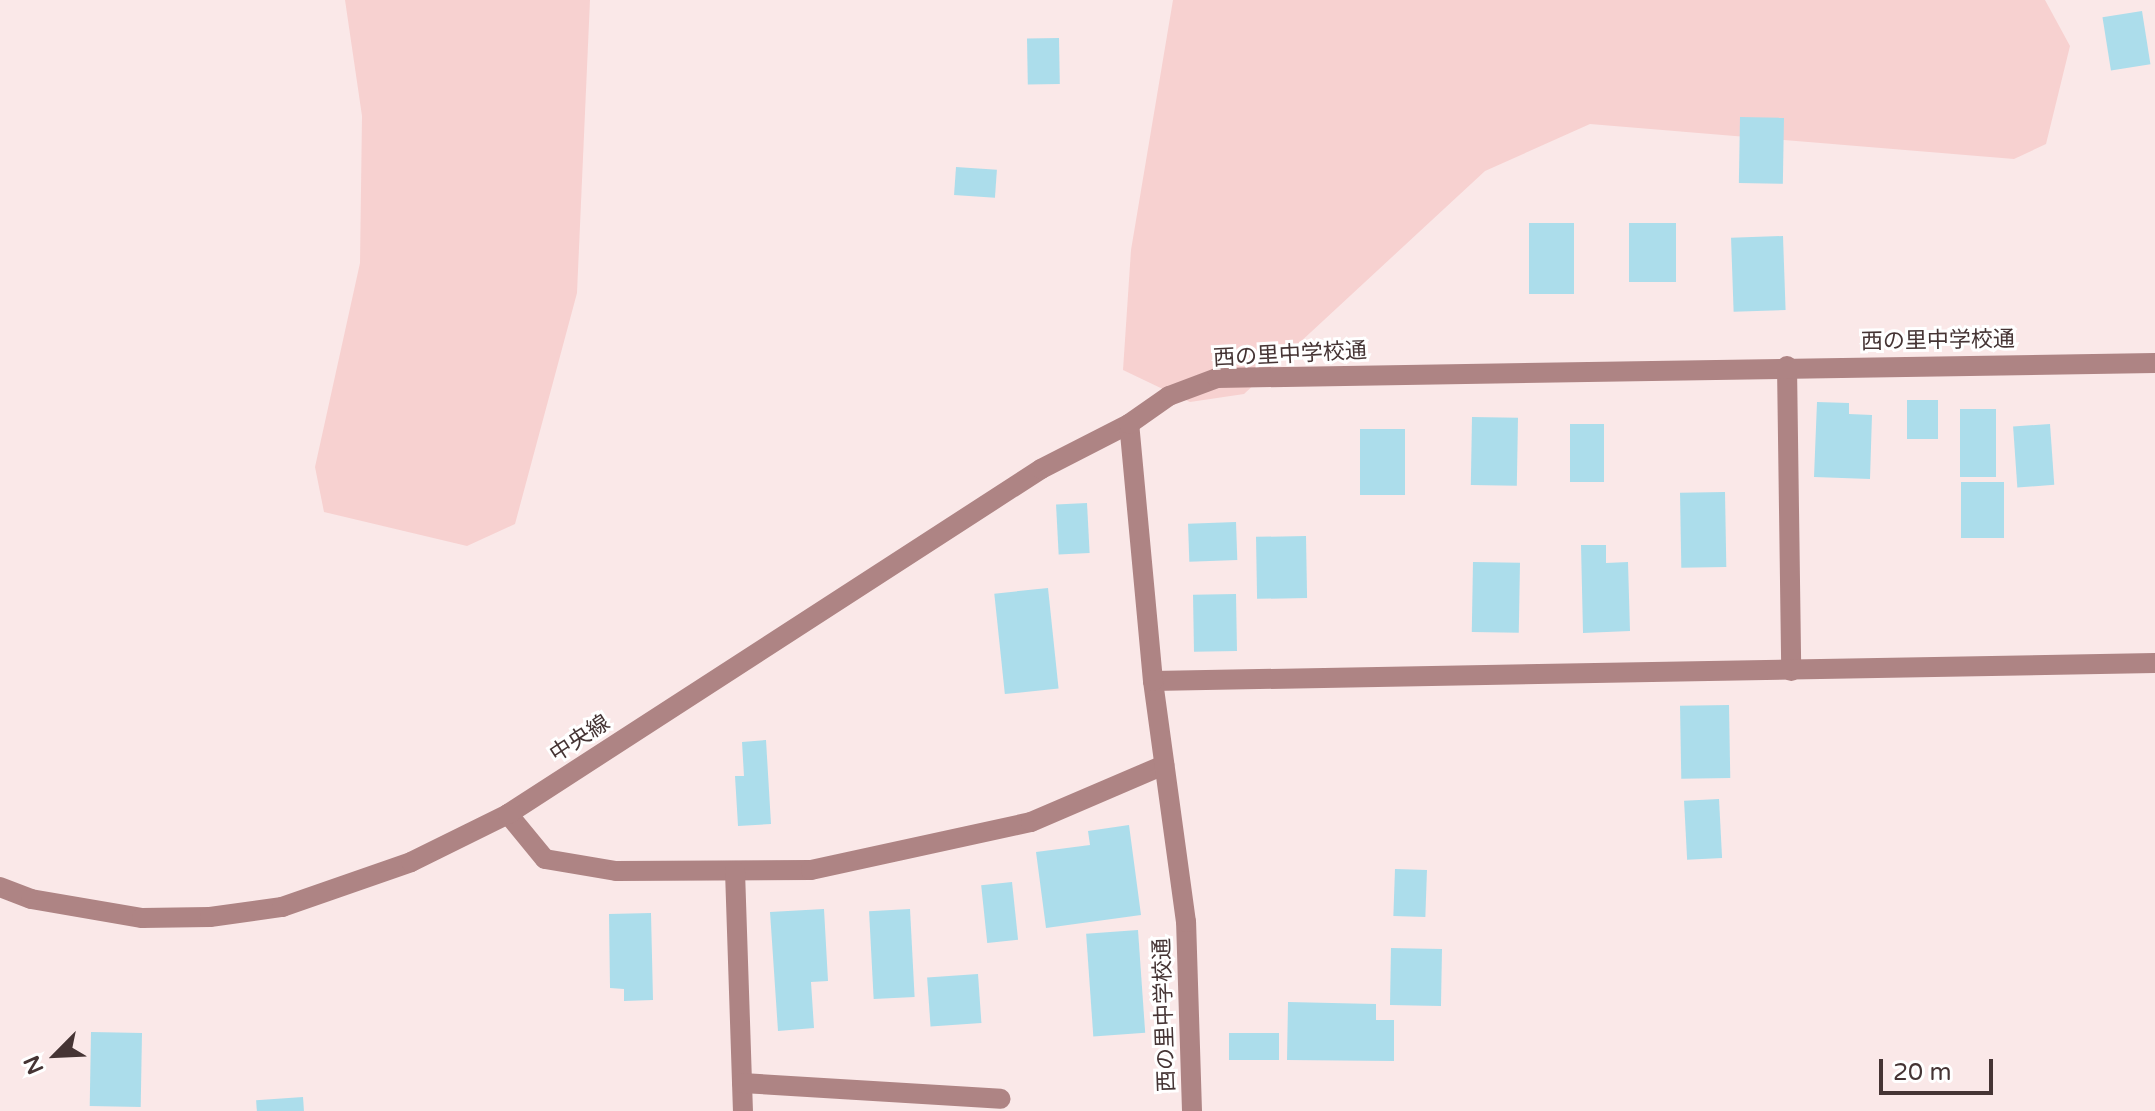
<!DOCTYPE html>
<html>
<head>
<meta charset="utf-8">
<style>
	body { margin:0 }
	#map { position:relative; width:2155px; height:1111px; overflow:hidden; background:#fae8e8; font-family:"Varela Round","Noto Sans JP",sans-serif }
	div>[style] { position:absolute }
	[style*='--x'] { left:calc(var(--x)*1px); top:calc(var(--y)*1px); width:calc(var(--w)*1px); rotate:calc(var(--a)*1deg) }
	.green>* { inset:0; background:#f7d1d0 }
	.building>* { inset:0; background:#acddeb; transform-origin:0 0 }
	.minor>* { height:20px; margin:-10px; padding:0 10px; transform-origin:10px; border-radius:10px; background:#ae8484 }
	span { translate:-50% -50%; white-space:nowrap; text-align:center; line-height:1.15; -webkit-text-stroke:6px #fff; paint-order:stroke }
	.street-label { font-size:22px; color:#453434 }
	.north { position:absolute; left:16px; top:1015px; width:80px; height:80px; -webkit-text-stroke:6px #fff; paint-order:stroke; rotate:246deg; font-size:22px; font-weight:700; line-height:32px; text-align:center; color:#453434 }
	.north::after { content:''; display:block; margin:auto; width:28px; height:36px; background:#453434; clip-path:polygon(50% 0,100% 100%,50% 72%,0 100%) }
	.scale { position:absolute; left:1879px; top:1059px; width:114px; height:36px; box-sizing:border-box; border:4px solid #453434; border-top:0; padding-left:10px; font-size:24px; line-height:28px; white-space:nowrap; color:#453434; -webkit-text-stroke:6px #fff; paint-order:stroke }
</style>
</head>
<body>
<div id="map">
	<div class="green">
		<i style="clip-path:polygon(345px 0,590px 0,577px 293px,515px 524px,467px 546px,324px 512px,315px 467px,360px 263px,362px 116px)"></i>
		<i style="clip-path:polygon(1173px 0,2045px 0,2070px 46px,2046px 144px,2014px 159px,1590px 124px,1485px 171px,1244px 394px,1190px 402px,1123px 370px,1131px 250px)"></i>
	</div>
	<div class="building">
		<i style="left:2142px;top:11px;width:54px;height:40px;rotate:81deg"></i>
		<i style="left:1059px;top:38px;width:46px;height:32px;rotate:89deg"></i>
		<i style="left:1740px;top:117px;width:44px;height:66px;rotate:1deg"></i>
		<i style="left:956px;top:167px;width:41px;height:28px;rotate:4deg"></i>
		<i style="left:1529px;top:223px;width:45px;height:71px"></i>
		<i style="left:1629px;top:223px;width:47px;height:59px"></i>
		<i style="left:1783px;top:236px;width:74px;height:52px;rotate:88deg"></i>
		<i style="left:1907px;top:400px;width:31px;height:39px"></i>
		<i style="clip-path:polygon(1817px 402px,1849px 403px,1849px 414px,1872px 415px,1870px 479px,1814px 477px)"></i>
		<i style="left:1960px;top:409px;width:36px;height:68px"></i>
		<i style="left:1472px;top:417px;width:46px;height:68px;rotate:1deg"></i>
		<i style="left:1570px;top:424px;width:34px;height:58px"></i>
		<i style="left:2050px;top:424px;width:61px;height:37px;rotate:86deg"></i>
		<i style="left:1360px;top:429px;width:45px;height:66px"></i>
		<i style="left:1961px;top:482px;width:43px;height:56px"></i>
		<i style="left:1725px;top:492px;width:75px;height:45px;rotate:89deg"></i>
		<i style="left:1087px;top:503px;width:50px;height:31px;rotate:87deg"></i>
		<i style="left:1236px;top:522px;width:38px;height:48px;rotate:88deg"></i>
		<i style="left:1306px;top:536px;width:62px;height:50px;rotate:89deg"></i>
		<i style="clip-path:polygon(1581px 545px,1606px 545px,1606px 563px,1628px 562px,1630px 631px,1583px 633px)"></i>
		<i style="left:1473px;top:562px;width:47px;height:70px;rotate:1deg"></i>
		<i style="left:1048px;top:588px;width:101px;height:54px;rotate:84deg"></i>
		<i style="left:1236px;top:594px;width:57px;height:43px;rotate:89deg"></i>
		<i style="left:1729px;top:705px;width:73px;height:49px;rotate:89deg"></i>
		<i style="clip-path:polygon(766px 740px,771px 824px,738px 826px,735px 776px,744px 776px,742px 742px)"></i>
		<i style="left:1719px;top:799px;width:59px;height:35px;rotate:87deg"></i>
		<i style="clip-path:polygon(1129px 825px,1141px 915px,1046px 928px,1036px 852px,1090px 845px,1088px 831px)"></i>
		<i style="left:1395px;top:869px;width:32px;height:47px;rotate:2deg"></i>
		<i style="left:1012px;top:882px;width:58px;height:31px;rotate:84deg"></i>
		<i style="clip-path:polygon(824px 909px,828px 981px,811px 982px,814px 1028px,778px 1031px,770px 912px)"></i>
		<i style="left:910px;top:909px;width:88px;height:41px;rotate:87deg"></i>
		<i style="clip-path:polygon(651px 913px,653px 1000px,624px 1001px,624px 989px,610px 988px,609px 914px)"></i>
		<i style="left:1138px;top:930px;width:103px;height:52px;rotate:86deg"></i>
		<i style="left:1391px;top:948px;width:51px;height:57px;rotate:1deg"></i>
		<i style="left:978px;top:974px;width:49px;height:51px;rotate:86deg"></i>
		<i style="clip-path:polygon(1288px 1002px,1376px 1004px,1376px 1020px,1394px 1020px,1394px 1061px,1287px 1060px)"></i>
		<i style="left:91px;top:1032px;width:51px;height:74px;rotate:1deg"></i>
		<i style="left:1279px;top:1033px;width:27px;height:50px;rotate:90deg"></i>
		<i style="left:303px;top:1097px;width:14px;height:47px;rotate:86deg"></i>
	</div>
	<div class="minor">
		<i style="--x:1787;--y:366;--w:305;--a:89.2"></i>
		<i style="--x:1153;--y:681;--w:1002;--a:-1.03"></i>
		<i style="--x:508;--y:814;--w:58;--a:50.6"></i>
		<i style="--x:545;--y:859;--w:72;--a:9.6"></i>
		<i style="--x:616;--y:871;--w:195;--a:-0.3"></i>
		<i style="--x:811;--y:870;--w:225;--a:-12.3"></i>
		<i style="--x:1031;--y:822;--w:145;--a:-23.2"></i>
		<i style="--x:735;--y:871;--w:240;--a:88.1"></i>
		<i style="--x:0;--y:887;--w:33;--a:21"></i>
		<i style="--x:31;--y:899;--w:113;--a:9.7"></i>
		<i style="--x:142;--y:918;--w:68;--a:-0.8"></i>
		<i style="--x:210;--y:917;--w:73;--a:-7.9"></i>
		<i style="--x:282;--y:907;--w:137;--a:-19.2"></i>
		<i style="--x:411;--y:862;--w:108;--a:-26.3"></i>
		<i style="--x:508;--y:814;--w:635;--a:-32.91"></i>
		<i style="--x:1041;--y:469;--w:99;--a:-27.1"></i>
		<i style="--x:742;--y:1083;--w:259;--a:3.5"></i>
		<i style="--x:1192;--y:1111;--w:189;--a:-91.8"></i>
		<i style="--x:1186;--y:922;--w:243;--a:-97.8"></i>
		<i style="--x:1153;--y:681;--w:258;--a:-95.3"></i>
		<i style="--x:1129;--y:424;--w:49;--a:-35"></i>
		<i style="--x:1169;--y:396;--w:51;--a:-20.6"></i>
		<i style="--x:1217;--y:378;--w:938;--a:-0.92"></i>
	</div>
	<div class="street-label">
		<span style="left:1938px;top:341px;rotate:-1deg">西の里中学校通</span>
		<span style="left:1290px;top:355px;rotate:-3deg">西の里中学校通</span>
		<span style="left:580px;top:739px;rotate:-33deg">中央線</span>
		<span style="left:1165px;top:1015px;rotate:-92deg">西の里中学校通</span>
	</div>
	<div class="north">N</div>
	<div class="scale">20 m</div>
</div>
</body>
</html>
